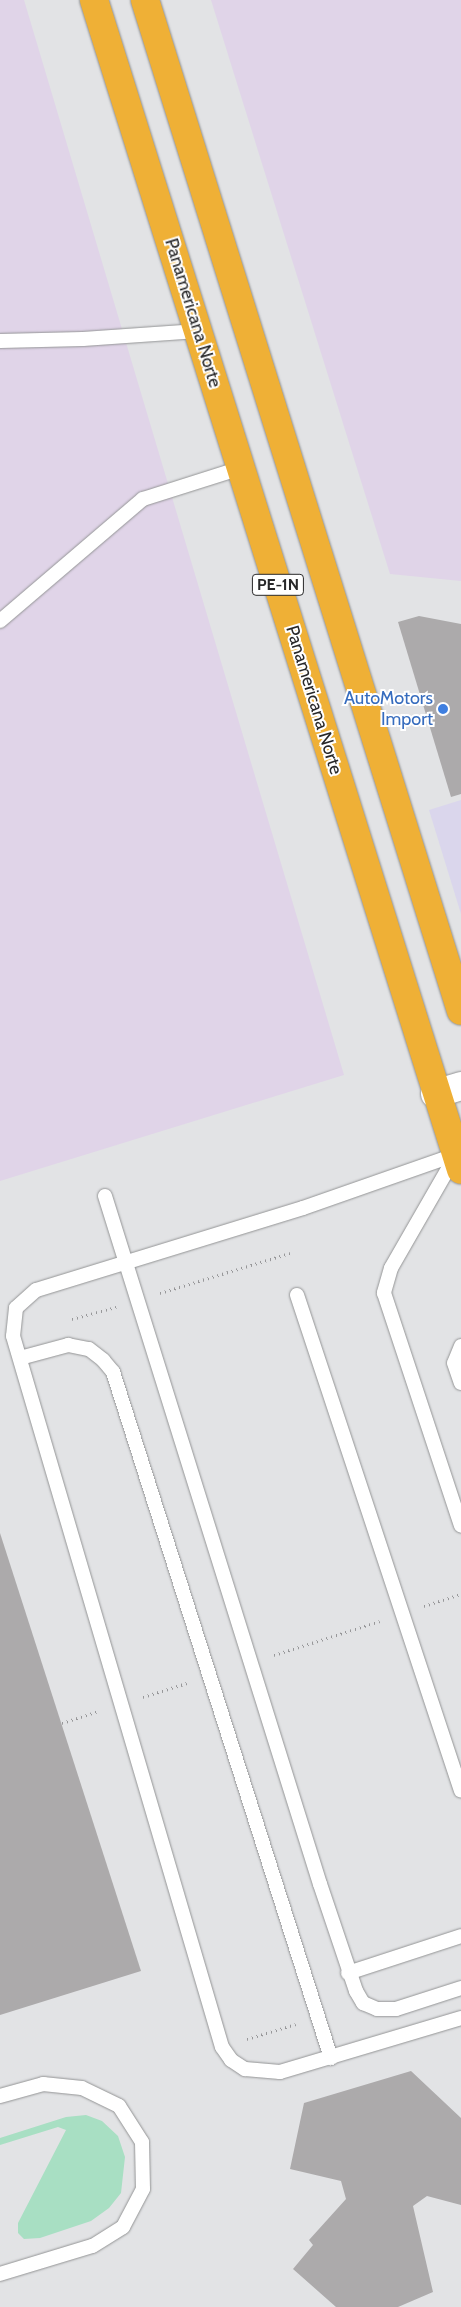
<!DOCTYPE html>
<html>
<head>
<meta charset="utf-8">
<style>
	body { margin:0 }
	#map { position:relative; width:461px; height:2307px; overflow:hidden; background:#e2e3e5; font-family:Cabin,sans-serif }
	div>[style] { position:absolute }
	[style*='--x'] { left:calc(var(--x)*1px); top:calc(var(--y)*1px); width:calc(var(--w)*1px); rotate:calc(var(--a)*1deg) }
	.commercial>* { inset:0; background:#dad6ec }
	.industrial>* { inset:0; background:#e0d4e8 }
	.green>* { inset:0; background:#a8dfc3 }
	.building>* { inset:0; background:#acaaab }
	.path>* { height:3px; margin-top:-1.5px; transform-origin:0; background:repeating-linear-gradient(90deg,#979799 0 1px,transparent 0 5px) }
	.roads { filter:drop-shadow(0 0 1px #939495) drop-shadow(0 0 1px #939495) }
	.service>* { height:14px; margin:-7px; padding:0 7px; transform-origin:7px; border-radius:7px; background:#fff }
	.minor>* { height:28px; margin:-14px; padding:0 14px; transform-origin:14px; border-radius:14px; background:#fff }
	.trunk>* { height:28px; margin:-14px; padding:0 14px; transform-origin:14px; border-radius:14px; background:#efb036 }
	.dots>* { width:14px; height:14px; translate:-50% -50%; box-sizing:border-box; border:2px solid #fff; border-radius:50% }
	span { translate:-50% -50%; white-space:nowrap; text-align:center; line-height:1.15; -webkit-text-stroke:4px #fff; paint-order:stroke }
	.shield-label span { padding:1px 4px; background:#fff; border:1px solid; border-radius:4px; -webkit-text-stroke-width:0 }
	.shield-label { font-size:16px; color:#282829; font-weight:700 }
	.street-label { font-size:18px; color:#282829 }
	.shop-label { font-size:18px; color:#366cbe }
	.right { translate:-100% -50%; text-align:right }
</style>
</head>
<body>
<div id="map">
	<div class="commercial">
		<i style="clip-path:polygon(461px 800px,461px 914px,429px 810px)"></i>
	</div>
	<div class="industrial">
		<i style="clip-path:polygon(0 0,24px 0,344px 1075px,0 1181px)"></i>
		<i style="clip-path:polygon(211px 0,461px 0,461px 581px,390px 574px)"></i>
	</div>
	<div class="green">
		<i style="clip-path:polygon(86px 2115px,102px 2121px,118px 2136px,125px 2157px,121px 2193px,109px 2208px,91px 2221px,40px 2238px,24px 2239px,18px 2233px,18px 2223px,66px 2130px,58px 2127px,0 2145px,0 2138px,66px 2117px)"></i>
	</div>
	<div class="building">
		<i style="clip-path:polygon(419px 616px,461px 624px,461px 794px,451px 797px,398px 622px)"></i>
		<i style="clip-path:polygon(0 1533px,141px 1971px,0 2015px)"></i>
		<i style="clip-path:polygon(411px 2071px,461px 2118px,461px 2205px,427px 2196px,413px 2206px,433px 2292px,398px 2307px,336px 2307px,293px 2269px,313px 2245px,309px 2240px,346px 2199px,341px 2181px,290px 2169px,304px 2103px)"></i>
	</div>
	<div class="path">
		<i style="--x:160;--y:1293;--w:136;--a:-17.1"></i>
		<i style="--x:72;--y:1319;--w:46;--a:-15.3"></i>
		<i style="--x:424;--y:1606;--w:39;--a:-18"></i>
		<i style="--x:274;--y:1655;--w:111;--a:-17.8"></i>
		<i style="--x:143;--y:1697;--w:46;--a:-17.7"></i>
		<i style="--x:62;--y:1723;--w:39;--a:-18"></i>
		<i style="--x:247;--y:2039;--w:51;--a:-17"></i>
	</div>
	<div class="roads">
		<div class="service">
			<i style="--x:0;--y:341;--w:83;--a:-1.4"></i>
			<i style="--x:83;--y:339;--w:115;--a:-4"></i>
			<i style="--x:0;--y:621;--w:188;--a:-40.5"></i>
			<i style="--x:143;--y:499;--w:103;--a:-17.6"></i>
			<i style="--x:460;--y:1153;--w:166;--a:160.7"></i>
			<i style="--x:303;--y:1208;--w:279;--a:162.9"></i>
			<i style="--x:36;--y:1290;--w:27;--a:138"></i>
			<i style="--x:16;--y:1308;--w:28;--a:96"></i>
			<i style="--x:13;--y:1336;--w:741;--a:73.62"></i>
			<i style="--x:222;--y:2047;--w:16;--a:55"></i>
			<i style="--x:231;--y:2060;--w:17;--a:33"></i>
			<i style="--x:245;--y:2069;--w:35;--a:5"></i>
			<i style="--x:280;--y:2072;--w:189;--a:-16.6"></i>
			<i style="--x:456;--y:1155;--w:130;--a:119.9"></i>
			<i style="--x:391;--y:1268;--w:26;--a:106"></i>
			<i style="--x:384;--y:1293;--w:245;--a:71.7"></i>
			<i style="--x:105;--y:1196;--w:721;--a:72.65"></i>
			<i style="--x:320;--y:1884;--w:113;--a:71.4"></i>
			<i style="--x:356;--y:1991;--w:14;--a:60"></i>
			<i style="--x:363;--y:2003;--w:15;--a:23"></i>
			<i style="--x:377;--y:2009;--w:19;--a:0"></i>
			<i style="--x:396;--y:2009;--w:68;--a:-17.9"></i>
			<i style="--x:297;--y:1295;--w:522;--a:71.7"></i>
			<i style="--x:461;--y:1346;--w:18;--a:112"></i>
			<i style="--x:454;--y:1363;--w:21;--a:71"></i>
			<i style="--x:20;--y:1358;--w:50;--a:-15.2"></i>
			<i style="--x:68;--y:1345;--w:21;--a:11"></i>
			<i style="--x:89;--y:1349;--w:18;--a:38"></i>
			<i style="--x:103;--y:1360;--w:16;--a:50"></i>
			<i style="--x:113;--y:1372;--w:720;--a:72.37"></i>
			<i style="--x:348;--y:1973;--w:119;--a:-18.1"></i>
			<i style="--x:0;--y:2096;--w:45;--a:-15.6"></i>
			<i style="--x:43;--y:2084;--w:39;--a:6"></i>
			<i style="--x:82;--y:2088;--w:41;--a:25.9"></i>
			<i style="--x:119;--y:2106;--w:43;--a:57.4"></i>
			<i style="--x:142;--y:2142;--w:47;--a:88.8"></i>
			<i style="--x:143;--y:2189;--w:43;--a:117.8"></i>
			<i style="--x:123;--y:2227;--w:36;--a:148"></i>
			<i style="--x:92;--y:2246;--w:96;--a:163.1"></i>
		</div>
		<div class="minor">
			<i style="--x:435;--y:1094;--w:27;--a:-17"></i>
		</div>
		<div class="trunk">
			<i style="--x:94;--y:0;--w:1226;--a:72.58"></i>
			<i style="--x:145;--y:0;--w:1059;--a:72.64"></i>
		</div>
	</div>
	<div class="dots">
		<i style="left:443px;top:709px;background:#3f7fe0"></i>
	</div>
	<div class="shield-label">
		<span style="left:278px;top:585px">PE-1N</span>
	</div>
	<div class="street-label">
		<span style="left:193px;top:313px;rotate:73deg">Panamericana Norte</span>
		<span style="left:314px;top:700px;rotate:73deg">Panamericana Norte</span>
	</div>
	<div class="shop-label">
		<span class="right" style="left:433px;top:709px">AutoMotors<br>Import</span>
	</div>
</div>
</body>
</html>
